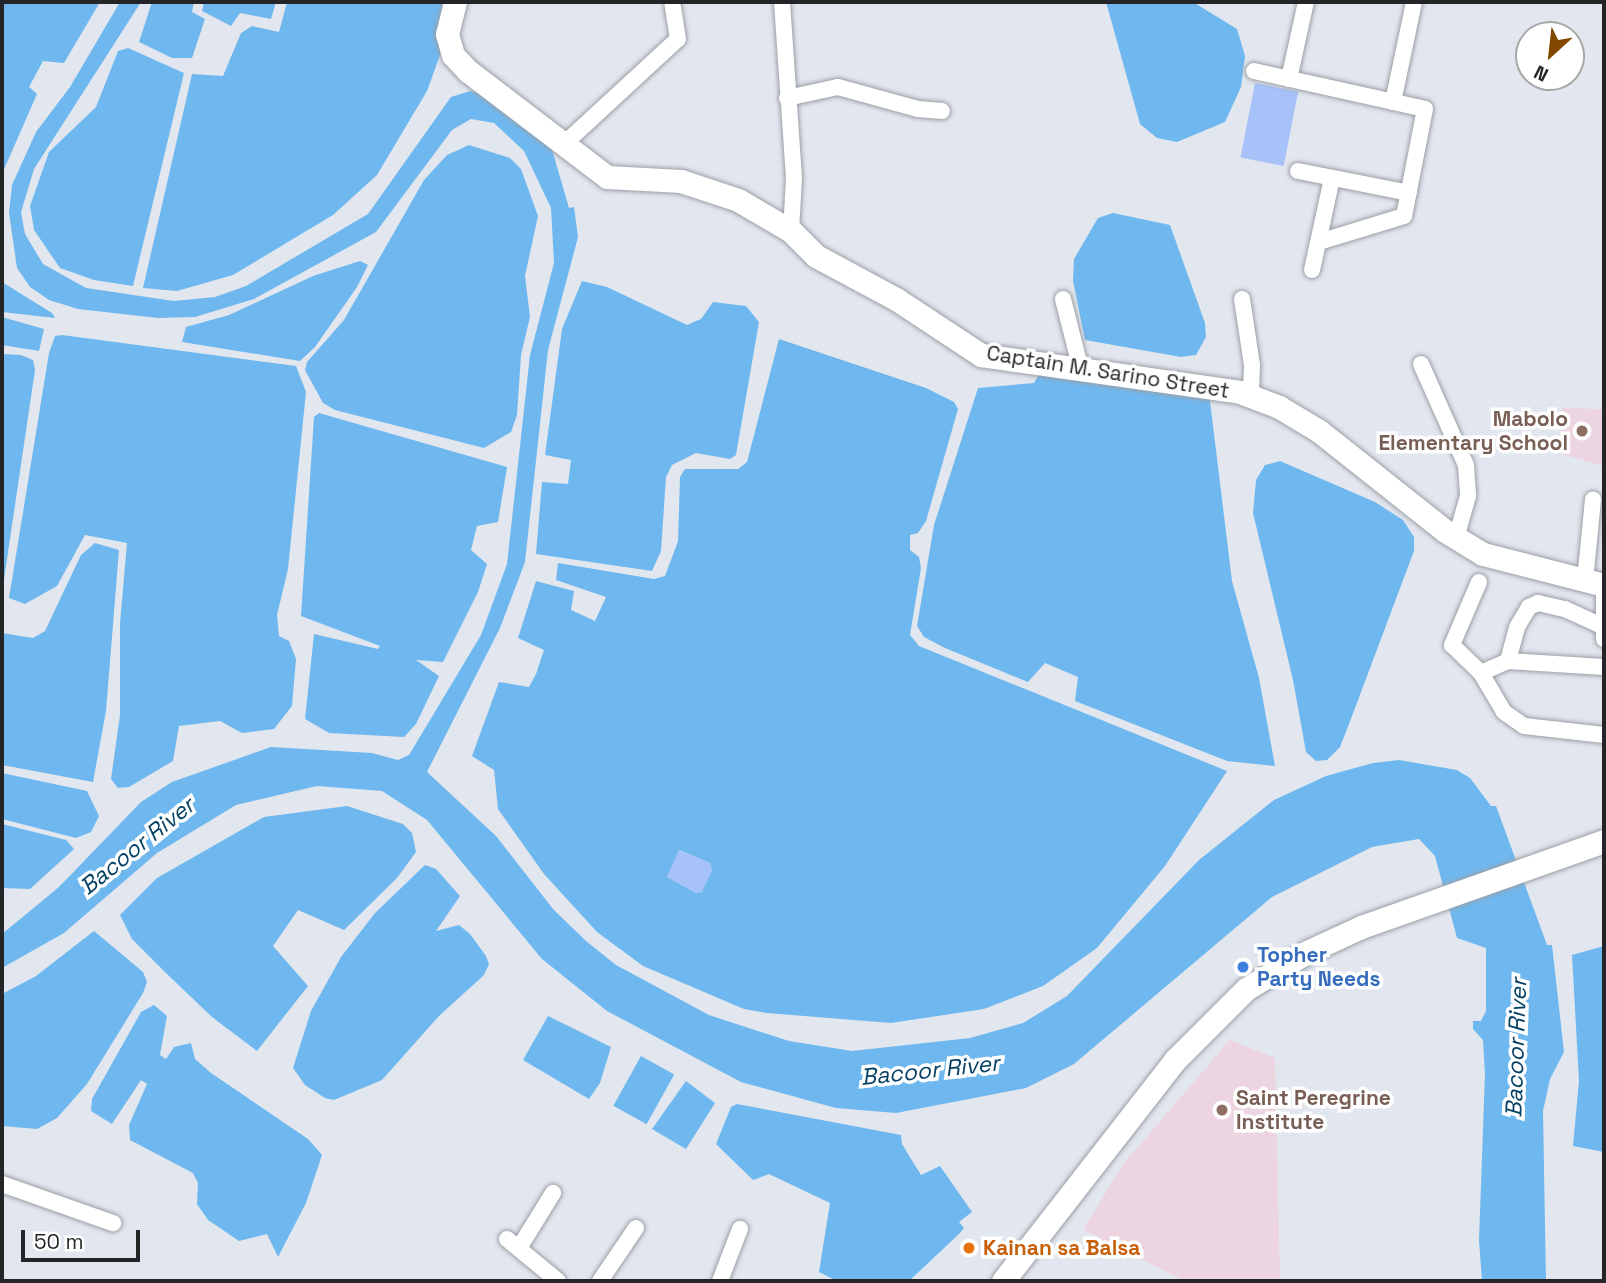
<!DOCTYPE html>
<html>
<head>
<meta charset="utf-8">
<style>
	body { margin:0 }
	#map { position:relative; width:1606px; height:1283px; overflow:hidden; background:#e2e6ee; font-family:"Space Grotesk",sans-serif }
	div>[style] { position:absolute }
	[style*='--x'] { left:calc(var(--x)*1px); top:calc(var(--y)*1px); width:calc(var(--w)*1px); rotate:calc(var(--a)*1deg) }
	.education>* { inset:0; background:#ecd5e0 }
	.green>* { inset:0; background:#a7c2f9; transform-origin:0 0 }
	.water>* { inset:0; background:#6fb8ef; transform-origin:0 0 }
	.roads { filter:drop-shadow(0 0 2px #9b9fa6) drop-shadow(0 0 2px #9b9fa6) }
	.street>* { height:16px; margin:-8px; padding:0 8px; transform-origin:8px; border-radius:8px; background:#fff }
	.secondary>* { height:23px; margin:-11.5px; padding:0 11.5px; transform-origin:11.5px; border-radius:11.5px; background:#fff }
	.dots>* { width:19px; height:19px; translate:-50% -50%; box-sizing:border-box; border:4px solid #fff; border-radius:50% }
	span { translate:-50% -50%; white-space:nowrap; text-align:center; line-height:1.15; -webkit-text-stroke:7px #fff; paint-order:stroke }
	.street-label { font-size:21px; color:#242528 }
	.education-label { font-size:21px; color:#785e54; font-weight:700 }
	.right { translate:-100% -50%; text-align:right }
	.left { translate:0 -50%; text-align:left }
	.shop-label { font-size:21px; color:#366cbe; font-weight:700 }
	.food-label { font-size:21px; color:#c56008; font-weight:700 }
	.water-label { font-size:23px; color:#054164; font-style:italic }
	.frame { position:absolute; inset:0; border:4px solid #242528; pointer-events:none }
	.north { position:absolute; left:1515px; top:21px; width:70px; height:70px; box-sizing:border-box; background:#fff; border:2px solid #a7a8a9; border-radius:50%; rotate:207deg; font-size:19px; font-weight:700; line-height:28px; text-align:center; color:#242528 }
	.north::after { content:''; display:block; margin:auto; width:24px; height:32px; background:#834800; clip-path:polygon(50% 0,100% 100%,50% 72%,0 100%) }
	.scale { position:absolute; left:21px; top:1230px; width:119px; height:32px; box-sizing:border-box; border:4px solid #242528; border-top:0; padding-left:9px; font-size:21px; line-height:24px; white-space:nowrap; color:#242528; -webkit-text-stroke:5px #fff; paint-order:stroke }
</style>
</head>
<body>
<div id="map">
	<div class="education">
		<i style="clip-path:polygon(1562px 408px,1604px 409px,1604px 488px,1601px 465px,1558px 453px)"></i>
		<i style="clip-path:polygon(1230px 1040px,1275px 1058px,1280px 1281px,1185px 1281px,1083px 1230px,1124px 1163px)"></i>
	</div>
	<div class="green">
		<i style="left:1255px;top:83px;width:44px;height:76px;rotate:11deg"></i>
		<i style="clip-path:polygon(678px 850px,710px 863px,712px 870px,703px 892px,696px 893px,667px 877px)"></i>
	</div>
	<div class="water">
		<i style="clip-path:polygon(2px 2px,100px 2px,64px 63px,43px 61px,29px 87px,37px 94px,2px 174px)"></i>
		<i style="clip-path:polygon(120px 2px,141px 2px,34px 169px,21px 212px,25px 234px,43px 264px,86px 288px,174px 301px,215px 297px,246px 286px,368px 214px,451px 97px,470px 91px,481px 94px,551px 146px,569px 208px,574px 207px,578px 237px,548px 350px,525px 562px,500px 628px,427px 772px,496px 836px,553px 909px,586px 941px,616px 965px,709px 1015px,789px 1041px,852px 1051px,970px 1038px,1023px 1023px,1067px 996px,1199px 860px,1274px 800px,1326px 776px,1373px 763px,1399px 760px,1457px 770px,1470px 778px,1491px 806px,1496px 806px,1547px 945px,1552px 945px,1564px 1052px,1550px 1079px,1543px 1111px,1546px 1281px,1482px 1281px,1479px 1240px,1485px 1074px,1483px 1040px,1473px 1029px,1473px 1021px,1481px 1021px,1486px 1011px,1486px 948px,1457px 938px,1435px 856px,1419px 839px,1372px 847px,1272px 897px,1074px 1064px,1026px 1088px,896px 1113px,836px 1108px,741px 1082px,607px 1011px,542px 959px,427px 820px,382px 791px,317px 786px,236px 805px,157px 853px,64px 933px,2px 968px,2px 934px,59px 887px,141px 802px,172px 782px,271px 747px,372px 753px,398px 760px,409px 755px,481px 635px,507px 564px,530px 355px,554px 263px,551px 208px,524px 151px,494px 123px,471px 119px,452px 130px,376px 232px,254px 299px,195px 317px,158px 318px,78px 309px,49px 300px,30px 287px,17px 268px,9px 213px,12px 185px,36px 132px,70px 87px)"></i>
		<i style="clip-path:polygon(152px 2px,194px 2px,192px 12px,205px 19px,192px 58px,172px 58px,139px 42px)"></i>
		<i style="clip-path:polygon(204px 2px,276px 2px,271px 19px,240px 13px,231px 26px,202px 11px)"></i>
		<i style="clip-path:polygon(287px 2px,442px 2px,440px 55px,427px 91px,377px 175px,333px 215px,233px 275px,177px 291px,143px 288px,192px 74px,223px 76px,241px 33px,252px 26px,279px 32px)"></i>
		<i style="clip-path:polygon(1106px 2px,1193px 2px,1237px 29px,1245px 56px,1241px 87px,1225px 122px,1177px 142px,1157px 138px,1140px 124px)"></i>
		<i style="clip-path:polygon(128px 48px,184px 73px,133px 286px,94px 280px,60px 268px,34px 230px,30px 206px,49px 152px,96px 107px,118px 51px)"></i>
		<i style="clip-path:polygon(469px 145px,510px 158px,521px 169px,538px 216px,525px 276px,530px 317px,521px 355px,517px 415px,511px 432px,484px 448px,335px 410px,323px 403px,305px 370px,307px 362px,344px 320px,424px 180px,447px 155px)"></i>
		<i style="clip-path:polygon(1113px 213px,1170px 225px,1205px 323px,1206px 337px,1196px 355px,1181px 357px,1085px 340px,1073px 281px,1074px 259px,1098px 218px)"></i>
		<i style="clip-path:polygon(360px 261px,368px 265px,357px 287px,315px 347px,300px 361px,182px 342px,186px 327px,229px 315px,313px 276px)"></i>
		<i style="clip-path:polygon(582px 281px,607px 287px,687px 325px,701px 319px,713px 302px,746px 306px,759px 322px,736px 455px,730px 459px,696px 453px,672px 465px,666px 477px,661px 551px,652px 571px,536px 554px,542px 482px,568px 484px,571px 460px,545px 455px,562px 329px)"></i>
		<i style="clip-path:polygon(2px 282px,52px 313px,55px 318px,2px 312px)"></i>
		<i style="clip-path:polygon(2px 317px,44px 329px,39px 351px,2px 345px)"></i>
		<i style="clip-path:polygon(62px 335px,296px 366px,306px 392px,288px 569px,277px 615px,279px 636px,289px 641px,296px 659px,292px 706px,274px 729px,242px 733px,220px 721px,179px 726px,173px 761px,129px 787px,118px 788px,111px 779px,120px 715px,120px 623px,127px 543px,85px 535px,57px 586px,25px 604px,9px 598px,49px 353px,55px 336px)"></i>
		<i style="clip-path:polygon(evenodd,779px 339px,926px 388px,954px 402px,958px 409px,926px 521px,918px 533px,910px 535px,910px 550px,919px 557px,921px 568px,910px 635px,919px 646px,1227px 771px,1165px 866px,1097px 948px,1043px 986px,984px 1009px,891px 1023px,767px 1013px,744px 1009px,643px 966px,597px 932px,544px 874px,498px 809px,494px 770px,472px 756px,499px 682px,529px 687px,536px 674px,544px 650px,518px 638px,536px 581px,574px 591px,571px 610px,595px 621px,606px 597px,556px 580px,558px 563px,654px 579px,665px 576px,678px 541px,680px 477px,685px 469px,738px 469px,747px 462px,779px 339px,679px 850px,710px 863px,712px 870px,702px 892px,696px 893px,667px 877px,679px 850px)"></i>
		<i style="clip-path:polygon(2px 354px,21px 355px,33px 360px,35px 370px,2px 593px)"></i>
		<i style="clip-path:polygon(1041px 371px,1209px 393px,1232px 581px,1259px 678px,1275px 766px,1227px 761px,1075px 701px,1078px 677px,1045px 663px,1028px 682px,945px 648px,924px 637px,917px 626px,934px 525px,978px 388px,1034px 383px)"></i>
		<i style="clip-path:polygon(319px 413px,507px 467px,498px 522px,477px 526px,471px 550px,487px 564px,478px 592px,443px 662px,416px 660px,439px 676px,416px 724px,404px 737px,329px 733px,305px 719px,314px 634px,378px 649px,380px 646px,301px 616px,314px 417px)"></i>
		<i style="clip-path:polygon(1280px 461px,1375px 502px,1403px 520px,1414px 537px,1414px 551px,1349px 724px,1340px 747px,1327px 760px,1316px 761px,1306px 752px,1293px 680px,1253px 513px,1256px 480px,1265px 465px)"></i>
		<i style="clip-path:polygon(95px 543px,119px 550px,106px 711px,93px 782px,2px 765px,2px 633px,33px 638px,45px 631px,81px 555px)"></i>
		<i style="clip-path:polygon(2px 773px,87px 791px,99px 816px,91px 832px,76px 838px,2px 819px)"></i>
		<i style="clip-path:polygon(347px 806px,403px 824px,412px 833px,416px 852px,397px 878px,344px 930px,298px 910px,273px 946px,308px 986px,257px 1051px,212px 1017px,168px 975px,132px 939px,120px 915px,157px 878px,264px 817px)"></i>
		<i style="clip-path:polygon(2px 824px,66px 840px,74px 849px,30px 889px,2px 888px)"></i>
		<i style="clip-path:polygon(425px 865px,436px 869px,460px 896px,436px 931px,459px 925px,470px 934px,486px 956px,489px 964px,484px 975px,439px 1016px,382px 1080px,334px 1100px,325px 1098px,305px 1085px,293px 1068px,311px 1011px,341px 957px,375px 913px)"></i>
		<i style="clip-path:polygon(94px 931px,143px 972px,147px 982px,143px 993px,87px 1084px,57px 1118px,37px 1129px,2px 1126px,2px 994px,36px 976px)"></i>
		<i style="clip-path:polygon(1604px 946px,1604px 1152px,1573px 1146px,1579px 1081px,1572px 955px)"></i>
		<i style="clip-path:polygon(154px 1005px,167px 1016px,160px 1055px,166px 1059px,174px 1047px,191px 1043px,195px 1059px,211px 1073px,308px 1139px,322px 1155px,306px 1203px,278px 1257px,267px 1234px,239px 1241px,208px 1220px,197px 1204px,198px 1183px,193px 1173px,130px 1140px,129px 1125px,147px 1084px,141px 1080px,112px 1124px,91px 1111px,92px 1099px,141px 1012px)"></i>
		<i style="clip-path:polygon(548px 1016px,611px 1047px,600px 1083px,589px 1099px,523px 1060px)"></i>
		<i style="left:641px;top:1056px;width:38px;height:57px;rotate:29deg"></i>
		<i style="clip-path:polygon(686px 1081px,715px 1103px,686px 1149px,652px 1129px)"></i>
		<i style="clip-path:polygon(737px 1104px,901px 1135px,902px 1144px,921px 1175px,940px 1166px,972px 1212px,959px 1222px,964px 1228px,959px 1234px,909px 1281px,837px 1281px,819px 1272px,830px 1203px,769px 1174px,753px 1180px,716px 1144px,731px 1107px)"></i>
	</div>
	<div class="roads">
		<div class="street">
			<i style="--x:782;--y:2;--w:176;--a:86.1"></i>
			<i style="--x:794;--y:178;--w:53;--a:93.2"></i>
			<i style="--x:1254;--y:71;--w:175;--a:12.5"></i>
			<i style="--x:1425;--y:109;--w:109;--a:101.1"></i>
			<i style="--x:1404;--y:216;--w:86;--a:163"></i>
			<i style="--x:1289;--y:79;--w:79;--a:-77.6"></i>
			<i style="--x:787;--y:98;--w:52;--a:-12.2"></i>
			<i style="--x:838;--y:87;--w:83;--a:15.4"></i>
			<i style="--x:918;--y:109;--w:24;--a:5"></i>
			<i style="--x:1393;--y:102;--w:102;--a:-78.1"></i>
			<i style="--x:563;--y:145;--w:156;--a:-42.7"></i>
			<i style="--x:678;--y:39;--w:37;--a:-99"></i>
			<i style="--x:1298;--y:171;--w:113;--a:11.2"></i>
			<i style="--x:1312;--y:270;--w:94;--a:-77.7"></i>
			<i style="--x:1063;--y:299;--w:69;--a:75.8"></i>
			<i style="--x:1242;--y:299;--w:67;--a:81.4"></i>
			<i style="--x:1252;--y:365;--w:31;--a:92"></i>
			<i style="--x:1421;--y:364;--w:111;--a:66"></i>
			<i style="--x:1466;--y:465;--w:31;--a:86"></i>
			<i style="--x:1468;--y:496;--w:44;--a:105.9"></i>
			<i style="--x:1585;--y:581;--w:82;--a:-84.4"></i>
			<i style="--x:1479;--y:582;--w:69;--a:113.2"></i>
			<i style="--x:1452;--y:645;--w:40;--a:44"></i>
			<i style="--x:1481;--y:673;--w:45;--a:59.5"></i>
			<i style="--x:1504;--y:712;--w:24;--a:35"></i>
			<i style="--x:1524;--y:726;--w:81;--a:6.4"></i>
			<i style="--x:1604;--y:592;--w:47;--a:90"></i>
			<i style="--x:1508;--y:661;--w:35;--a:-75"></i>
			<i style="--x:1517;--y:627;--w:23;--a:-59"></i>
			<i style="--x:1529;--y:607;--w:10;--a:-24"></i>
			<i style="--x:1538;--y:603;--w:28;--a:13"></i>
			<i style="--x:1565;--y:609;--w:43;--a:24.8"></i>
			<i style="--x:1481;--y:673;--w:30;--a:-24"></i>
			<i style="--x:1508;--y:661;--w:96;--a:3.6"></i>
			<i style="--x:2;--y:1184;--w:118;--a:19.4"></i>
			<i style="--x:507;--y:1239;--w:66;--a:39.5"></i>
			<i style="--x:519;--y:1248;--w:65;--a:-58.3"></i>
			<i style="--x:600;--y:1281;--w:64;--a:-55.8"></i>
			<i style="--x:720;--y:1281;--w:56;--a:-69"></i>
		</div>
		<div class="secondary">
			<i style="--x:455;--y:2;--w:33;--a:104"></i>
			<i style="--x:447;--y:34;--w:22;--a:74"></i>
			<i style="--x:453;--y:55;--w:22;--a:47"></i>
			<i style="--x:468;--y:71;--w:175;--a:37.3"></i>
			<i style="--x:607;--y:177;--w:74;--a:3.1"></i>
			<i style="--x:681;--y:181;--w:60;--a:18.4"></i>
			<i style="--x:738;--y:200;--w:61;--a:30.3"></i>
			<i style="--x:791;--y:231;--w:35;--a:45"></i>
			<i style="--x:816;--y:256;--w:91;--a:28.3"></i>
			<i style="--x:896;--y:299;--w:102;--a:33.4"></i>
			<i style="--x:981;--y:355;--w:262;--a:8.1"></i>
			<i style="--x:1240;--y:392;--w:42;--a:21"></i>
			<i style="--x:1279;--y:407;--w:47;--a:31"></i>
			<i style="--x:1319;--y:431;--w:161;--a:38.4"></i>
			<i style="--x:1445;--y:531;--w:44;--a:31.2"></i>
			<i style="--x:1483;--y:554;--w:125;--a:14.4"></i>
			<i style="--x:1003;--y:1281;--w:280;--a:-52.1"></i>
			<i style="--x:1175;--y:1060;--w:100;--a:-45"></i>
			<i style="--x:1246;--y:989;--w:71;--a:-31.2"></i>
			<i style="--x:1307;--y:952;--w:60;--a:-24.8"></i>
			<i style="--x:1361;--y:927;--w:258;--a:-19.5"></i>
		</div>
	</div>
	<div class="dots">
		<i style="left:1582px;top:431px;background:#8d6e63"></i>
		<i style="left:1243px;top:967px;background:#3f7fe0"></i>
		<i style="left:1222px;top:1110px;background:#8d6e63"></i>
		<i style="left:969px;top:1248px;background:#e8710a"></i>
	</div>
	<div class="street-label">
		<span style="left:1108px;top:372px;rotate:9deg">Captain M. Sarino Street</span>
	</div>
	<div class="education-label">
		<span class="right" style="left:1568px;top:431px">Mabolo<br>Elementary School</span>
		<span class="left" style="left:1236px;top:1110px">Saint Peregrine<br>Institute</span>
	</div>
	<div class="shop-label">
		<span class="left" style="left:1257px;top:967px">Topher<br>Party Needs</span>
	</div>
	<div class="food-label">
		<span class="left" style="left:983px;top:1248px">Kainan sa Balsa</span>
	</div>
	<div class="water-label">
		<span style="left:137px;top:846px;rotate:-39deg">Bacoor River</span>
		<span style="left:1516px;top:1048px;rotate:-88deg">Bacoor River</span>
		<span style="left:930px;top:1070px;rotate:-6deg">Bacoor River</span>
	</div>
	<div class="frame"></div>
	<div class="north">N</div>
	<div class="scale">50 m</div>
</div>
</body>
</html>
